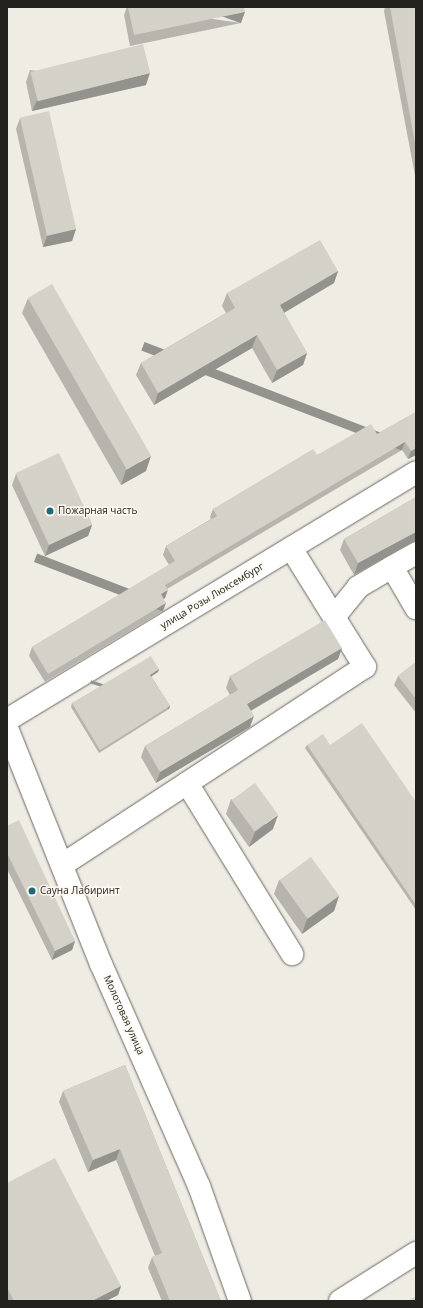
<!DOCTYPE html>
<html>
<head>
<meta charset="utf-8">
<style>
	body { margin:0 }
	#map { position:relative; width:423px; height:1308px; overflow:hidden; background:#efece4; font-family:"Open Sans",sans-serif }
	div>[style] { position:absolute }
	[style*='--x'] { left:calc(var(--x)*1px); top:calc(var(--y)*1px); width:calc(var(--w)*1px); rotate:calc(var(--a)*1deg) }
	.roads { filter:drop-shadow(0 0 1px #6b6862) drop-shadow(0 0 1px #6b6862) }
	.minor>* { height:22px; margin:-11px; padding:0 11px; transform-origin:11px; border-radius:11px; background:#fff }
	.wall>* { inset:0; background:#b6b4ad }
	.shaded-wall>* { inset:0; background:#94928d; transform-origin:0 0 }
	.building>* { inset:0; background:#d4d1c9; transform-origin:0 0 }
	.dots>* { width:11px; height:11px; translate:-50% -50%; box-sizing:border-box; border:2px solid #fdf9f2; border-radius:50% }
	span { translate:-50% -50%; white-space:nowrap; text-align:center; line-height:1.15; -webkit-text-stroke:3px #fdf9f2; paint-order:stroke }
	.poi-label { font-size:10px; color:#23221f }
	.left { translate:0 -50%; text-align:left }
	.street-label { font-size:10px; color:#23221f }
	.frame { position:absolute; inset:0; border:8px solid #23221f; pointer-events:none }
</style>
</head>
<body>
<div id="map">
	<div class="roads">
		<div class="minor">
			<i style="--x:392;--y:567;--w:48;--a:59.7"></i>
			<i style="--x:334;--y:617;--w:38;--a:-51"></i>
			<i style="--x:358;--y:587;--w:67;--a:-30.4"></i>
			<i style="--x:7;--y:720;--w:478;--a:-31.2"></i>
			<i style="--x:7;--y:728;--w:254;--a:68.3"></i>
			<i style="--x:101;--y:964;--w:243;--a:66.2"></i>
			<i style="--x:199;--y:1186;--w:122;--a:70.4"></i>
			<i style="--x:187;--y:783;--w:201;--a:58.4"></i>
			<i style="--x:62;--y:865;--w:362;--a:-33.2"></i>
			<i style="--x:365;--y:667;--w:140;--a:-121.9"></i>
			<i style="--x:340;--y:1301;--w:90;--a:-32.3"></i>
		</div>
	</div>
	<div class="wall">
		<i style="clip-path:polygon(127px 7px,128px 7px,241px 23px,130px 46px,124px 15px)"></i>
		<i style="clip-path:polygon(385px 7px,416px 7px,416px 181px,384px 11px)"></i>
		<i style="clip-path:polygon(30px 70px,146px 85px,32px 111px,26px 82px)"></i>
		<i style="clip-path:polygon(20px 118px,76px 229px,72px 241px,43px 247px,16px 129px)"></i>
		<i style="clip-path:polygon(338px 271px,334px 283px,284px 313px,307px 353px,303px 365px,272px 383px,252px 348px,154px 405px,136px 375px,141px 363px,226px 313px,222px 306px,227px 293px)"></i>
		<i style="clip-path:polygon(28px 298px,146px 471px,121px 485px,22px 313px)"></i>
		<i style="clip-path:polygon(416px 412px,416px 455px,408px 459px,402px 450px,167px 589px,165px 598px,164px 599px,163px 611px,45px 682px,29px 656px,32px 647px,169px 565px,163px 555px,166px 546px,211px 519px,210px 517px,213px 509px,317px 455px,377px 434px)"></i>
		<i style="clip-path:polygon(16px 474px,92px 525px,88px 536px,45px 556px,12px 485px)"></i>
		<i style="clip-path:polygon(416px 497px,416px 541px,354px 575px,340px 550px,344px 539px)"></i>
		<i style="clip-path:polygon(342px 648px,338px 659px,251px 711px,250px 727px,156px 783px,141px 757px,145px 746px,230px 695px,226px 688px,230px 676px)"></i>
		<i style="clip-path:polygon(416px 662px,416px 713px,394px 685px,398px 676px)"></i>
		<i style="clip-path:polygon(159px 669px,158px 672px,151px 676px,170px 706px,169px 709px,99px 753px,71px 707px,72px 703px)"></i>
		<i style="clip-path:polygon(307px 745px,330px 745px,416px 802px,416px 910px,305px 748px)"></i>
		<i style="clip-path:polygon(231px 799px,273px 829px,249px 847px,226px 814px)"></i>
		<i style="clip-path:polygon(7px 826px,75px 941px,72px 950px,52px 960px,7px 869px)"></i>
		<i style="clip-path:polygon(279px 880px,339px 896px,334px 911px,302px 934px,274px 894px)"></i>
		<i style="clip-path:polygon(125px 1065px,221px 1301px,162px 1301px,148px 1268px,152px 1257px,155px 1256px,116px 1160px,88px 1172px,59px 1102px,63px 1091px)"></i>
		<i style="clip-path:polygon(7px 1183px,121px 1286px,118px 1295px,106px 1301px,7px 1301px)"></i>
	</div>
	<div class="shaded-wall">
		<i style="left:245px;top:12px;width:12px;height:113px;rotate:110deg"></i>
		<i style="clip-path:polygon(150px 73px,146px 85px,32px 111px,37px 100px)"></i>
		<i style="clip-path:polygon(76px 229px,72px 241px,43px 247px,47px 236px)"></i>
		<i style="clip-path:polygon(338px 271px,334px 283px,275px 318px,280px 305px)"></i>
		<i style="clip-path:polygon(257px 335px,252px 348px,154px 405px,158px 393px)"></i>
		<i style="clip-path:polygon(307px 353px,303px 365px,272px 383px,277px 370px)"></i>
		<i style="left:405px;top:442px;width:9px;height:279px;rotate:111deg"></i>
		<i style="clip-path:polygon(416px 448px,416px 455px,408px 459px,411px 451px)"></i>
		<i style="clip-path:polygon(151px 456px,146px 471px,121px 485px,126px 470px)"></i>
		<i style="clip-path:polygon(92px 525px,88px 536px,45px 556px,49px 545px)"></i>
		<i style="clip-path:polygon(416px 532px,416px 541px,354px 575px,358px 563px)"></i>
		<i style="clip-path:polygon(168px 590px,165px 598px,158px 603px,161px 594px)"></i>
		<i style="left:166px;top:603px;width:9px;height:138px;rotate:111deg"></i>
		<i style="clip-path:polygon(342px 648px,338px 659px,243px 715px,247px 704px)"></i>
		<i style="clip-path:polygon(159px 669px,158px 672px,149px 678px,150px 675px)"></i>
		<i style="left:170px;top:706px;width:3px;height:83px;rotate:108deg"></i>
		<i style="clip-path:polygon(254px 716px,250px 727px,156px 783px,160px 772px)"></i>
		<i style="clip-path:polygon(278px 815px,273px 829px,249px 847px,255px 832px)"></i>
		<i style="clip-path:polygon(339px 896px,334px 911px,302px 934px,307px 919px)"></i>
		<i style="clip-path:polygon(75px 941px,72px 950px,52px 960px,55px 951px)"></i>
		<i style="clip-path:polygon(120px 1149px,116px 1160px,88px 1172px,93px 1160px)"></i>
		<i style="clip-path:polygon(121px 1286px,118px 1295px,106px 1301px,92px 1301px)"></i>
	</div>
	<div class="building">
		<i style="clip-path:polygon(128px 7px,244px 7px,245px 12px,134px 35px)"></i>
		<i style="clip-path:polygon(390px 7px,416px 7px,416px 148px)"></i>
		<i style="left:143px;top:44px;width:30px;height:116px;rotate:76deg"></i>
		<i style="left:49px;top:111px;width:121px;height:30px;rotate:77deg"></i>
		<i style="clip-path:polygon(320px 240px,338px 271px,280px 305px,307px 353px,277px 370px,257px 335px,158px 393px,141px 363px,235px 308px,227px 293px)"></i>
		<i style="left:52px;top:284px;width:198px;height:28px;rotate:60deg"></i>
		<i style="clip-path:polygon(416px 412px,416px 448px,411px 451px,405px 442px,165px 585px,168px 590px,161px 594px,166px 603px,48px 674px,32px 647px,175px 561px,166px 546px,217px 516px,213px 509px,313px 449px,317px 455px,371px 424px,377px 434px)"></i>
		<i style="left:59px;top:453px;width:79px;height:48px;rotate:65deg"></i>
		<i style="clip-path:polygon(416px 497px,416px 532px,358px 563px,344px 539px)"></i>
		<i style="clip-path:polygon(325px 620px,342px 648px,247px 704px,254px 716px,160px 772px,145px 746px,238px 690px,230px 676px)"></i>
		<i style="clip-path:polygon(151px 656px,159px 669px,150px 675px,170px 706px,100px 750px,72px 703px)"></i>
		<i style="clip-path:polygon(416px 662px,416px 699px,398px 676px)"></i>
		<i style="clip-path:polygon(362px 723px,416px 802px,416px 905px,307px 745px,323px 734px,330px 745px)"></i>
		<i style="left:255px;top:783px;width:39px;height:29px;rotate:54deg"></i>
		<i style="clip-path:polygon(19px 820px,75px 941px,55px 951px,7px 853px,7px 826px)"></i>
		<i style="left:311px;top:857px;width:48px;height:39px;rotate:54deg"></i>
		<i style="clip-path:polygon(125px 1065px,221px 1301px,170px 1301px,152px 1257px,162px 1253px,120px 1149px,93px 1160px,63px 1091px)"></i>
		<i style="clip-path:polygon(55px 1158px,121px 1286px,92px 1301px,14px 1301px,7px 1287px,7px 1183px)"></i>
		<i style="clip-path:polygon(416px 1296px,416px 1301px,408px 1301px)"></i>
	</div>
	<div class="dots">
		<i style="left:50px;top:511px;background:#236878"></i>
		<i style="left:32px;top:891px;background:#236878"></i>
	</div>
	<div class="poi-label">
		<span class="left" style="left:58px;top:511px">Пожарная часть</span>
		<span class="left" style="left:40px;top:891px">Сауна Лабиринт</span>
	</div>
	<div class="street-label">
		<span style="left:212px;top:596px;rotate:-31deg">улица Розы Люксембург</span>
		<span style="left:124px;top:1015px;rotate:66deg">Молотовая улица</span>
	</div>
	<div class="frame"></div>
</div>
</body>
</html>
